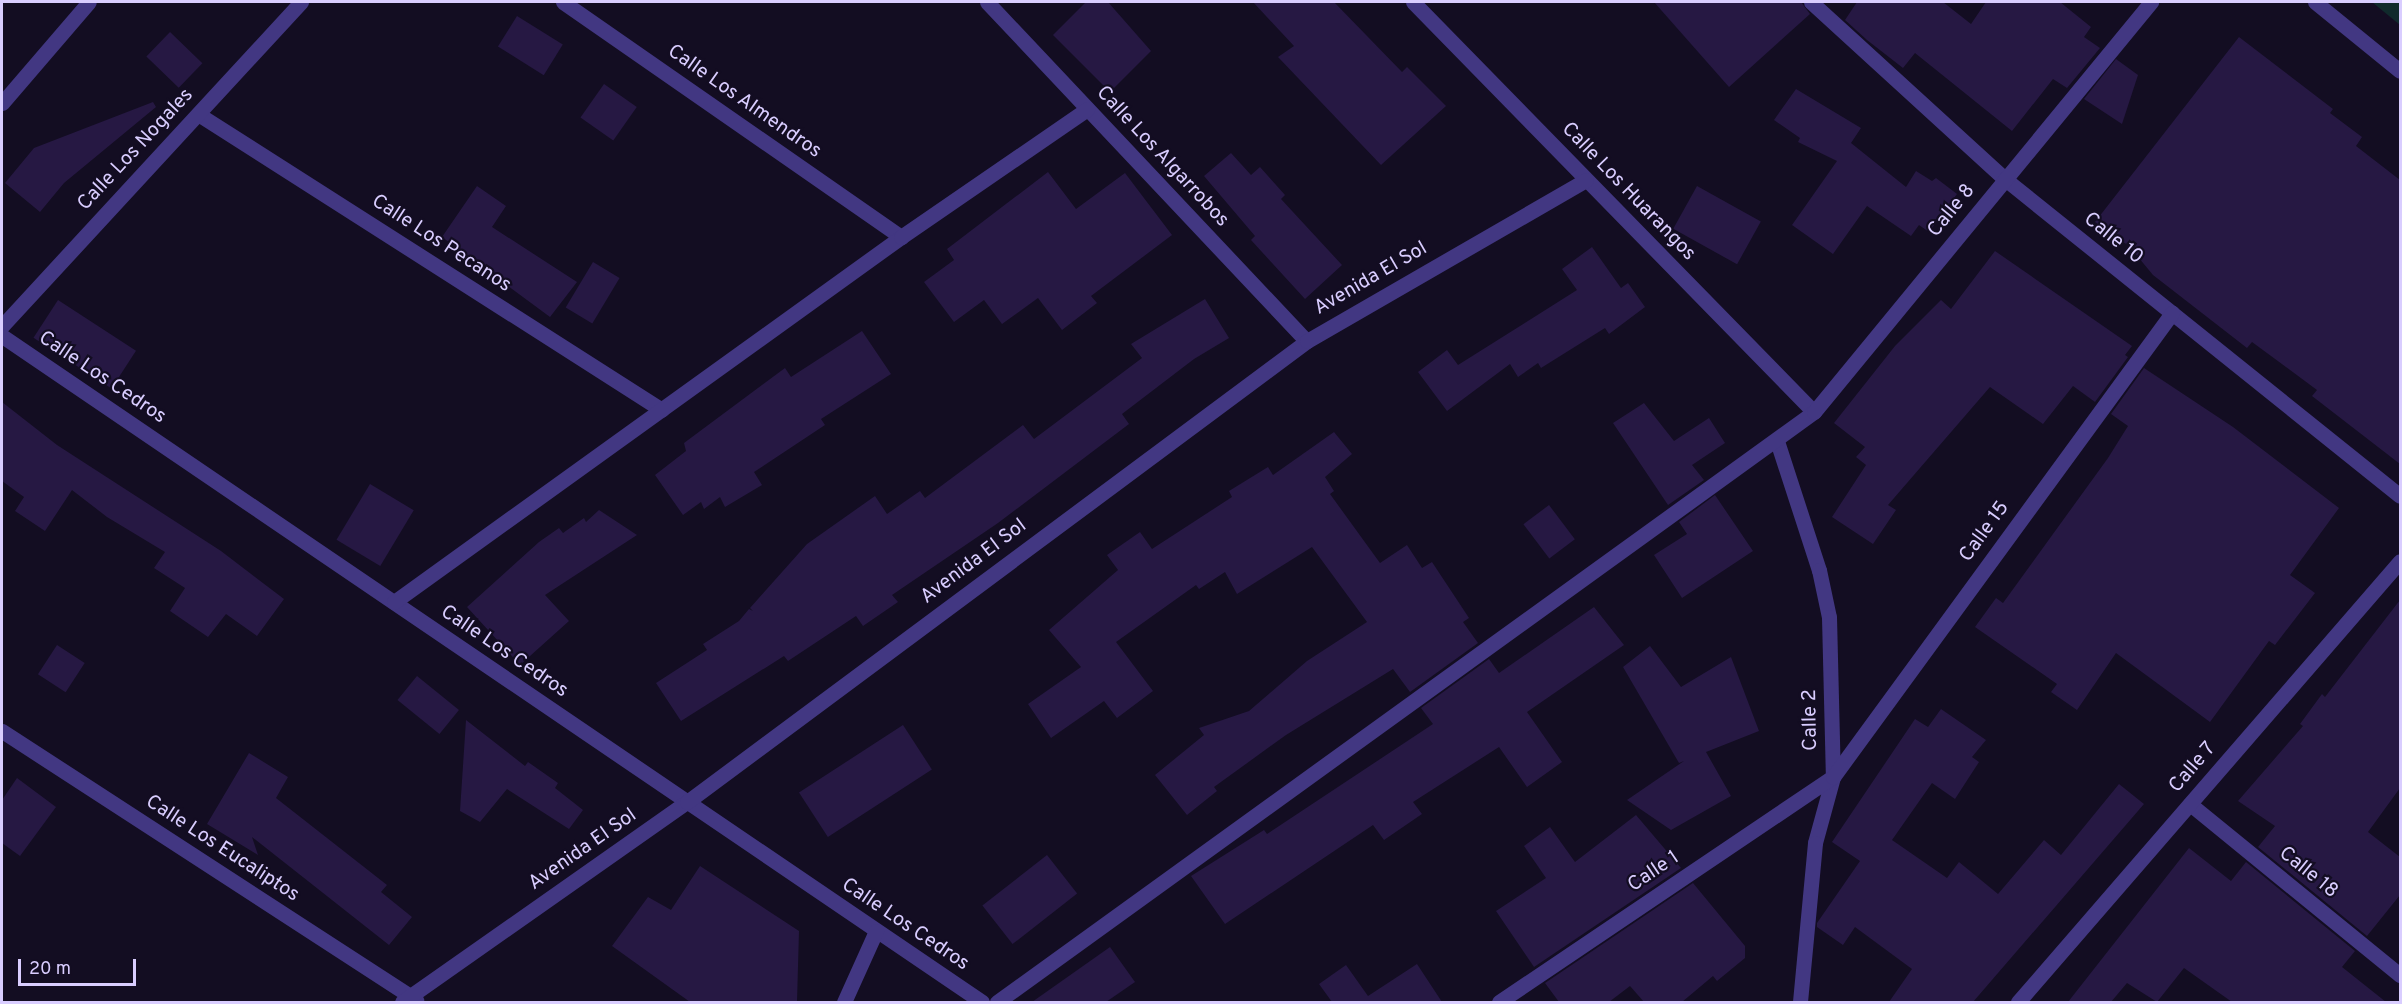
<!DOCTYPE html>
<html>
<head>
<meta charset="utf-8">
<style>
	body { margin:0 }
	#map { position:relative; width:2402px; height:1004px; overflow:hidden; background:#130d22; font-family:Overpass,sans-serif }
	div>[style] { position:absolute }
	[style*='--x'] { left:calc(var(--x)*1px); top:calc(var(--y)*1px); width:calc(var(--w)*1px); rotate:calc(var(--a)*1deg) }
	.green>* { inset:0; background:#102a2c }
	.building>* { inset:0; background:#261843; transform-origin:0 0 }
	.minor>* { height:15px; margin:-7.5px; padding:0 7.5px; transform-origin:7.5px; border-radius:7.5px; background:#423782 }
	span { translate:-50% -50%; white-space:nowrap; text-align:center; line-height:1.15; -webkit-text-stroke:4.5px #130d22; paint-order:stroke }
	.street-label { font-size:20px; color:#d9cdff }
	.frame { position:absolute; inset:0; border:3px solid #d9cdff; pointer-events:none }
	.scale { position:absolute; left:18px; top:959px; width:118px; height:27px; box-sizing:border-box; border:3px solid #d9cdff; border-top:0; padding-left:8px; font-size:18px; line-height:21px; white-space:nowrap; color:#d9cdff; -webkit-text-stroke:4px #130d22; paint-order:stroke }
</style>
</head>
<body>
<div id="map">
	<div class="green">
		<i style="clip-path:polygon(2372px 2px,2400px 2px,2400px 25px)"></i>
	</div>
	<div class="building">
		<i style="clip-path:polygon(1086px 2px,1108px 2px,1151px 51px,1110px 92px,1053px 35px)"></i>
		<i style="clip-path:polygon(1253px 2px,1334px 2px,1402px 72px,1407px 67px,1446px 106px,1381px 165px,1278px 57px,1294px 46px)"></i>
		<i style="clip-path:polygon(1654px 2px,1801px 2px,1810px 14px,1729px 87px)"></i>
		<i style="clip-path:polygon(1857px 2px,1943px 2px,1971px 24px,1986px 2px,2060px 2px,2091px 27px,2084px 37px,2100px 48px,2067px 88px,2053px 79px,2012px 131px,1915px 53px,1903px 68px,1867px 40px,1845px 20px)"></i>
		<i style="left:517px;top:16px;width:54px;height:36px;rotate:32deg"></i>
		<i style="left:170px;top:32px;width:45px;height:34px;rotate:44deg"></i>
		<i style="clip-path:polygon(2239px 37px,2333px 109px,2330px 113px,2362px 137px,2356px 146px,2400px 180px,2400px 464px,2312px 396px,2317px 390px,2252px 342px,2247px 348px,2153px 275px,2129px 246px,2095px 222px)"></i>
		<i style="clip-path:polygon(2116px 59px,2138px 75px,2122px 124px,2084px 99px)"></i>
		<i style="left:604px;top:84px;width:40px;height:41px;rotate:35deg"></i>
		<i style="clip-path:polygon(1796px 89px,1861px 128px,1851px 143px,1906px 187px,1916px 171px,1932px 181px,1936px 178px,1957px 194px,1929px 232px,1919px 225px,1911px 236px,1867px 206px,1833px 254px,1792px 225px,1837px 161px,1798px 142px,1800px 138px,1774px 120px)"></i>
		<i style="clip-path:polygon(153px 102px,156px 107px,64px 183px,40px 212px,5px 183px,34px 148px)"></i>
		<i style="clip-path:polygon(1231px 153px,1251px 175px,1260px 167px,1285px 195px,1281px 199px,1342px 265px,1305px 299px,1251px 240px,1255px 236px,1204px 176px)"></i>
		<i style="clip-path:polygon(1048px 172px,1076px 209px,1125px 173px,1172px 235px,1091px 296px,1097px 303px,1062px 330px,1038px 298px,1002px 324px,984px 300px,954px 322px,924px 282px,954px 260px,947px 249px)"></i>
		<i style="clip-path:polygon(477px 186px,506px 206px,492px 227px,577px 282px,550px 317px,442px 237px)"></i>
		<i style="left:1697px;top:186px;width:73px;height:49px;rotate:29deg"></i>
		<i style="clip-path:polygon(1592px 247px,1621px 288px,1628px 283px,1645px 307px,1609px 334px,1605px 328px,1541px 368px,1538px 363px,1518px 377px,1510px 364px,1447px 411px,1418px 372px,1447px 350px,1458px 365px,1577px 290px,1562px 269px)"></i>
		<i style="clip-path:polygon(1995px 251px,2132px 346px,2125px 355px,2128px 357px,2095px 402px,2073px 386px,2043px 424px,1990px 387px,1888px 505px,1896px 510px,1873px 544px,1832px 517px,1866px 465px,1856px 457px,1865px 447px,1834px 423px,1895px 346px,1941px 300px,1951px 309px)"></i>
		<i style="left:593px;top:262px;width:31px;height:53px;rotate:31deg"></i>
		<i style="clip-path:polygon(1205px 299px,1229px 338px,1194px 359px,1122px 414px,1129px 424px,998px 523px,892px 595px,898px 602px,863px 626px,856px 616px,788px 661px,784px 656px,681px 721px,656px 683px,707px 650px,703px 644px,739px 621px,749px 609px,753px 611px,750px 608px,807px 544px,875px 496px,887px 514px,920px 491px,925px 498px,1023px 425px,1034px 439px,1142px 358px,1131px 344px)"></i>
		<i style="left:58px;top:300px;width:93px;height:45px;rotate:33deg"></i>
		<i style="clip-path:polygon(862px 331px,891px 374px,821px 419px,825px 425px,754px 472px,762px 485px,725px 507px,720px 497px,704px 509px,701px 502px,683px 515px,655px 475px,686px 451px,684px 443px,785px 368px,791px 377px)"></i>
		<i style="clip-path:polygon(2144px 368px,2233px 427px,2339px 508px,2290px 575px,2315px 593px,2275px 645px,2269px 641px,2210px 722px,2116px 653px,2077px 710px,2051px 692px,2057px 684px,1975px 627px,1996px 598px,2003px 603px,2108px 458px,2128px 426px,2111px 414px)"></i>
		<i style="clip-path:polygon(2px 402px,57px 445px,221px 551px,284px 599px,257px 636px,226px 614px,208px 637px,170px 611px,185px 588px,154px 568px,165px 552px,107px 517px,72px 490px,45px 531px,15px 511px,24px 497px,2px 481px)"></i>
		<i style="clip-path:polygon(1644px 403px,1674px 441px,1709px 418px,1725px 443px,1692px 465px,1704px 480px,1668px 505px,1613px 423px)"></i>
		<i style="clip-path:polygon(1334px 432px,1352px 454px,1325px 477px,1334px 491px,1330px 494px,1380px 563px,1407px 545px,1422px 568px,1432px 562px,1469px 618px,1463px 622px,1478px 643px,1410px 692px,1393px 669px,1286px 735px,1214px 787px,1217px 791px,1187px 815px,1155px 775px,1204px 735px,1199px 728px,1249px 711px,1307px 661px,1367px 622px,1312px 547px,1237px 594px,1225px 572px,1199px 589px,1196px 585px,1116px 642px,1153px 691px,1117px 718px,1104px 701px,1051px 738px,1028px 704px,1081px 667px,1049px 630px,1118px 570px,1107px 555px,1140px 532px,1152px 549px,1232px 497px,1229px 491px,1268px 467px,1273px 475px)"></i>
		<i style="left:370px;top:484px;width:51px;height:65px;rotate:31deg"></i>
		<i style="clip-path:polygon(1715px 495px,1753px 551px,1682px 598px,1654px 555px,1687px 534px,1679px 522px)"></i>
		<i style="left:1549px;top:505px;width:43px;height:32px;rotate:53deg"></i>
		<i style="clip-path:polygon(599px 510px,637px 535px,545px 595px,569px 621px,520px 665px,467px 607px,539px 542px,559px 528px,563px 533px,584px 518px,586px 522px)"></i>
		<i style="clip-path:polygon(2400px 600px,2400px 788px,2368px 832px,2400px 857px,2400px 895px,2367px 936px,2258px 847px,2275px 826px,2238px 801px,2303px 726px,2300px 724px,2322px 694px,2325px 697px)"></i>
		<i style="clip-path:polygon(1594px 607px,1624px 645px,1527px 712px,1562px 762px,1527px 787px,1499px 747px,1413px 802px,1422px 814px,1384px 840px,1373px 825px,1225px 924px,1191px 876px,1264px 830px,1267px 834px,1433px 724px,1421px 708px,1489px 659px,1499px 673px)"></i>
		<i style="left:57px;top:645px;width:33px;height:35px;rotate:33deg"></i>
		<i style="clip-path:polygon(1650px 646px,1681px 687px,1731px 657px,1759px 731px,1706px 752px,1731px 796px,1671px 830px,1627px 800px,1684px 761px,1679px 763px,1623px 667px)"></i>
		<i style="left:417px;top:676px;width:54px;height:31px;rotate:39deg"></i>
		<i style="clip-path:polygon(1941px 709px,1986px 740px,1972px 757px,1979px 762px,1955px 799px,1932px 783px,1892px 840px,1947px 878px,1959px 862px,1998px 894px,2044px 840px,2061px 855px,2119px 784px,2144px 804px,1973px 1002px,1889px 1002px,1912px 969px,1855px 927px,1843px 945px,1817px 927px,1817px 923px,1860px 861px,1832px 842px,1915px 719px,1928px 727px)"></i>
		<i style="clip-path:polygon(466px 720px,525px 766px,528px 762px,558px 783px,555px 788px,583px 810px,569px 829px,507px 789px,480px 822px,460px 811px)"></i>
		<i style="left:903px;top:725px;width:53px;height:124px;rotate:57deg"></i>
		<i style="clip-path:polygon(249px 753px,288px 777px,276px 798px,387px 885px,381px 892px,412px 917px,389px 945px,252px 837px,258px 855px,207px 824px)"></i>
		<i style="clip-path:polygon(17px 778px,56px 807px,20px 856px,2px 843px,2px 800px)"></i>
		<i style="clip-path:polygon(1636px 815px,1681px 868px,1534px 967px,1496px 911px,1546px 878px,1524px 846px,1550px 827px,1575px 862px)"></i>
		<i style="clip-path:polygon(2189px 848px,2231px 881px,2246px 862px,2355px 951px,2342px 967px,2386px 1002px,2232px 1002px,2184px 968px,2157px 1002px,2127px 983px,2111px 1002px,2068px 1002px)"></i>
		<i style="left:1047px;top:855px;width:49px;height:82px;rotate:52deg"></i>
		<i style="clip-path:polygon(700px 866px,799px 931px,797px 1002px,690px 1002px,612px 946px,648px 897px,671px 910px)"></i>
		<i style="clip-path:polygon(1693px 883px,1745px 946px,1745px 958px,1717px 981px,1713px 976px,1682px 1002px,1644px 1002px,1630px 986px,1609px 1002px,1559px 1002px,1545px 983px)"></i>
		<i style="clip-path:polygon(1110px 947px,1135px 982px,1106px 1002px,1032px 1002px)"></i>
		<i style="clip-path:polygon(1417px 964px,1442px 1002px,1332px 1002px,1319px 984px,1346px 965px,1368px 996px)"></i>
	</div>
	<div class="minor">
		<i style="--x:563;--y:2;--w:412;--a:34.8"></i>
		<i style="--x:987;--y:2;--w:466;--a:46.7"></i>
		<i style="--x:1413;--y:2;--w:573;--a:45.64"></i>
		<i style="--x:1811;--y:2;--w:263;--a:42.4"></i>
		<i style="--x:2005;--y:179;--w:506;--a:38.75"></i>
		<i style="--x:2315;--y:2;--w:109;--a:39.1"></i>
		<i style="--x:2;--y:103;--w:133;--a:-49.3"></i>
		<i style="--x:198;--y:114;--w:550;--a:32.54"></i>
		<i style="--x:2;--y:326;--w:441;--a:-47.3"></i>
		<i style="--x:2;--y:336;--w:1185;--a:34.2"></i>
		<i style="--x:1777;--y:441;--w:136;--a:72"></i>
		<i style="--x:1819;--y:570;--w:48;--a:78"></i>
		<i style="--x:1829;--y:617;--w:160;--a:88.6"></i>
		<i style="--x:1833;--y:777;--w:68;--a:105.3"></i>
		<i style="--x:1815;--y:843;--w:160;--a:95.4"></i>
		<i style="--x:394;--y:602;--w:625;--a:-35.75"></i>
		<i style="--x:901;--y:237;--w:226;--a:-34.5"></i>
		<i style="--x:2;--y:731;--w:494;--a:33"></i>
		<i style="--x:2190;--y:804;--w:271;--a:39.2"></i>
		<i style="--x:402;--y:1002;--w:348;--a:-35.1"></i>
		<i style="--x:687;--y:802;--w:773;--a:-36.63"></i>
		<i style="--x:1307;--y:341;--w:322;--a:-30"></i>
		<i style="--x:844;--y:1002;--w:78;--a:-65.7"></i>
		<i style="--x:997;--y:1002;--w:1008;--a:-35.84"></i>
		<i style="--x:1814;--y:412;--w:531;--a:-50.58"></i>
		<i style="--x:1499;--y:1002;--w:403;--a:-34"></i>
		<i style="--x:1833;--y:777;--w:575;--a:-53.85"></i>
		<i style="--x:2018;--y:1002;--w:583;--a:-49.1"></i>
	</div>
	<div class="street-label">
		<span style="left:744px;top:102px;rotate:35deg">Calle Los Almendros</span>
		<span style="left:136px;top:150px;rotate:-47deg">Calle Los Nogales</span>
		<span style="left:1162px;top:157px;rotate:47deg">Calle Los Algarrobos</span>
		<span style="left:1628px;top:192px;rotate:46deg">Calle Los Huarangos</span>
		<span style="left:1952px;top:211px;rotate:-51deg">Calle 8</span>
		<span style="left:2113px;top:239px;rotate:39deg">Calle 10</span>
		<span style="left:441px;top:244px;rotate:33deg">Calle Los Pecanos</span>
		<span style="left:1371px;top:279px;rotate:-30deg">Avenida El Sol</span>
		<span style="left:102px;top:378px;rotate:34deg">Calle Los Cedros</span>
		<span style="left:1985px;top:532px;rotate:-54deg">Calle 15</span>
		<span style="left:974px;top:562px;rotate:-37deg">Avenida El Sol</span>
		<span style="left:504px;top:652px;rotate:34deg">Calle Los Cedros</span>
		<span style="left:1811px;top:720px;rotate:-91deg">Calle 2</span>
		<span style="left:2193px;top:768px;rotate:-49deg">Calle 7</span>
		<span style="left:222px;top:849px;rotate:33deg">Calle Los Eucaliptos</span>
		<span style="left:583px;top:850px;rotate:-35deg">Avenida El Sol</span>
		<span style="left:1654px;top:872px;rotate:-34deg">Calle 1</span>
		<span style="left:2308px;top:873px;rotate:39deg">Calle 18</span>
		<span style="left:905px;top:925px;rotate:34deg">Calle Los Cedros</span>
	</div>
	<div class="frame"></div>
	<div class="scale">20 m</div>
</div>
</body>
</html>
